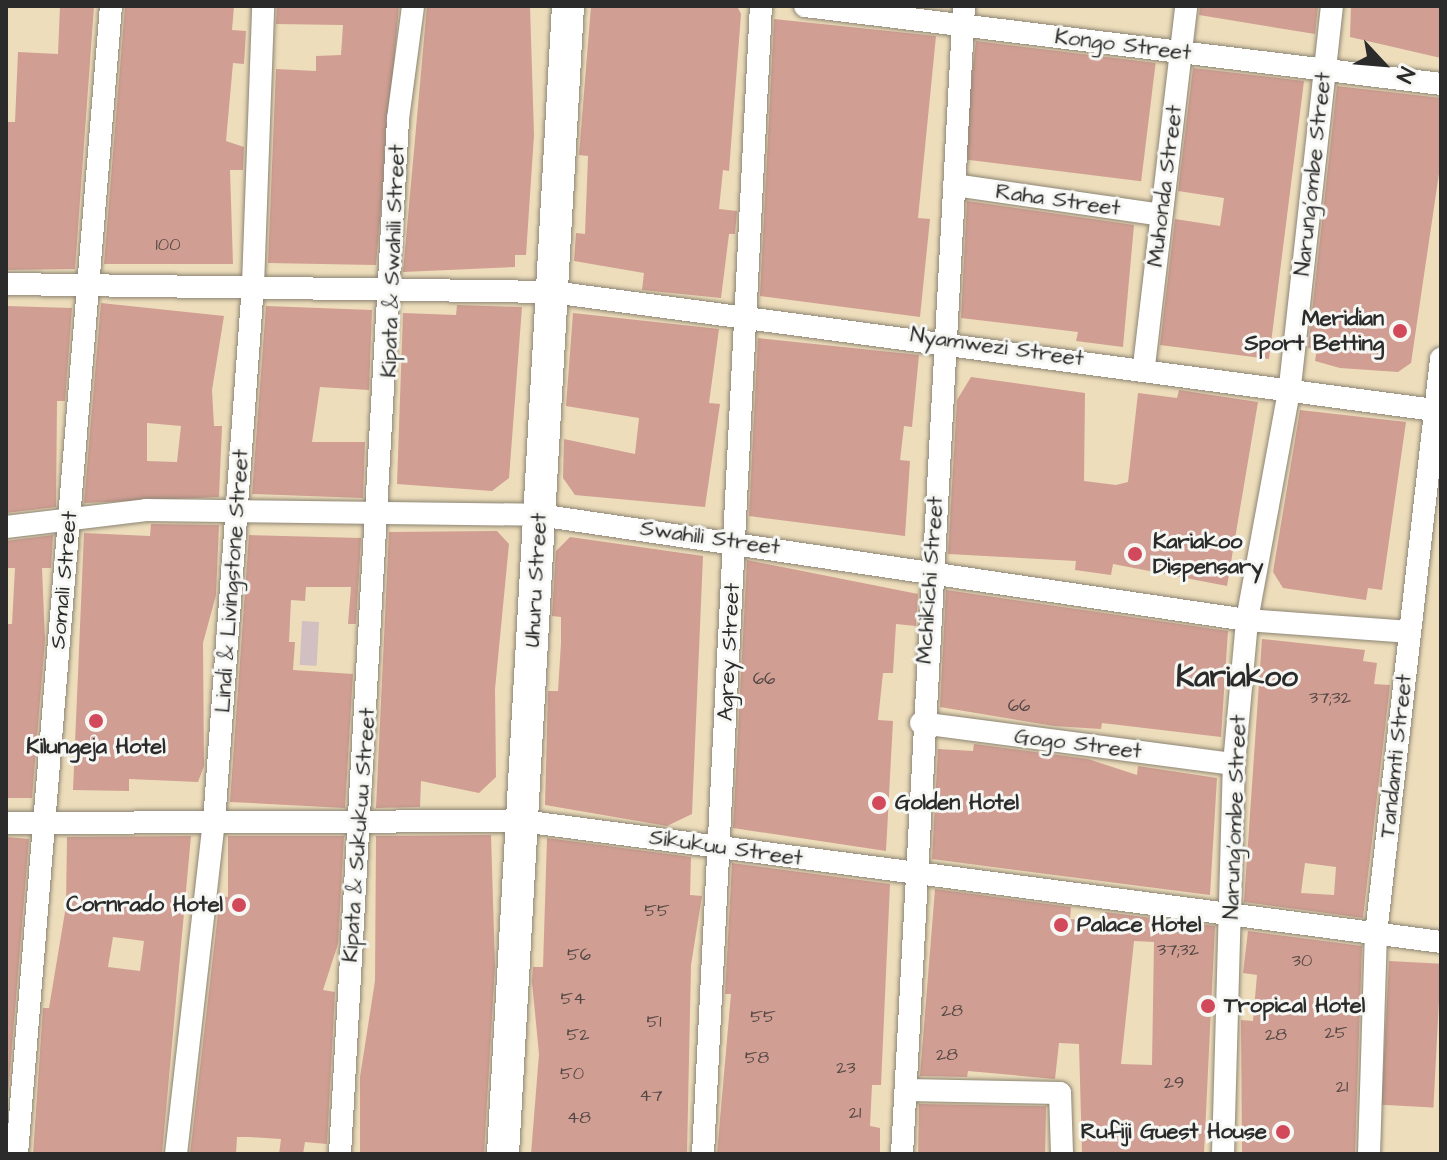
<!DOCTYPE html>
<html>
<head>
<meta charset="utf-8">
<style>
	body { margin:0 }
	#map { position:relative; width:1447px; height:1160px; overflow:hidden; background:#edddbb; font-family:"Architects Daughter",sans-serif }
	div>[style] { position:absolute }
	[style*='--x'] { left:calc(var(--x)*1px); top:calc(var(--y)*1px); width:calc(var(--w)*1px); rotate:calc(var(--a)*1deg) }
	.industrial>* { inset:0; background:#d2bfc1; transform-origin:0 0 }
	.building>* { inset:0; background:#d19e93; transform-origin:0 0 }
	.roads { filter:drop-shadow(0 0 2px #8c8473) drop-shadow(0 0 2px #8c8473) }
	.street>* { height:22px; margin:-11px; padding:0 11px; transform-origin:11px; border-radius:11px; background:#fff }
	.secondary>* { height:32px; margin:-16px; padding:0 16px; transform-origin:16px; border-radius:16px; background:#fff }
	.dots>* { width:22px; height:22px; translate:-50% -50%; box-sizing:border-box; border:4px solid #f6f6f2; border-radius:50% }
	span { translate:-50% -50%; white-space:nowrap; text-align:center; line-height:1.15; -webkit-text-stroke:6px #f6f6f2; paint-order:stroke }
	.number-label { font-size:18px; color:#544845 }
	.number-label span { -webkit-text-stroke-width:0 }
	.street-label { font-size:22px; color:#2b2b2b }
	.poi-label { font-size:22px; color:#2b2b2b; font-weight:700 }
	.right { translate:-100% -50%; text-align:right }
	.left { translate:0 -50%; text-align:left }
	.district-label { font-size:30px; color:#2b2b2b; font-weight:700 }
	.frame { position:absolute; inset:0; border:8px solid #2b2b2b; pointer-events:none }
	.north { position:absolute; left:1343px; top:24px; width:80px; height:80px; -webkit-text-stroke:6px #f6f6f2; paint-order:stroke; rotate:116deg; font-size:22px; font-weight:700; line-height:32px; text-align:center; color:#2b2b2b }
	.north::after { content:''; display:block; margin:auto; width:28px; height:36px; background:#2b2b2b; clip-path:polygon(50% 0,100% 100%,50% 72%,0 100%) }
</style>
</head>
<body>
<div id="map">
	<div class="industrial">
		<i style="left:302px;top:621px;width:17px;height:44px;rotate:3deg"></i>
	</div>
	<div class="building">
		<i style="clip-path:polygon(60px 6px,94px 6px,75px 269px,6px 270px,8px 122px,15px 122px,18px 52px,58px 54px)"></i>
		<i style="clip-path:polygon(125px 6px,234px 6px,232px 30px,246px 31px,244px 64px,233px 63px,226px 141px,244px 147px,243px 170px,230px 170px,233px 264px,104px 264px)"></i>
		<i style="clip-path:polygon(277px 6px,399px 6px,376px 265px,268px 263px,276px 69px,316px 71px,316px 56px,341px 55px,343px 25px,276px 24px)"></i>
		<i style="clip-path:polygon(427px 6px,530px 6px,534px 135px,526px 255px,515px 255px,515px 267px,403px 272px)"></i>
		<i style="clip-path:polygon(591px 6px,737px 6px,741px 14px,729px 171px,723px 170px,719px 209px,737px 211px,735px 234px,729px 234px,721px 298px,642px 290px,644px 273px,574px 261px,576px 233px,585px 234px,588px 156px,579px 155px)"></i>
		<i style="clip-path:polygon(1200px 6px,1318px 6px,1315px 34px,1199px 15px)"></i>
		<i style="clip-path:polygon(1351px 6px,1441px 6px,1441px 58px,1350px 37px)"></i>
		<i style="clip-path:polygon(774px 19px,936px 36px,918px 218px,930px 219px,920px 317px,760px 296px)"></i>
		<i style="left:976px;top:41px;width:181px;height:119px;rotate:7deg"></i>
		<i style="clip-path:polygon(1193px 68px,1304px 81px,1269px 359px,1160px 345px,1175px 219px,1220px 226px,1224px 198px,1178px 191px)"></i>
		<i style="clip-path:polygon(1337px 86px,1441px 98px,1441px 160px,1411px 363px,1398px 372px,1340px 368px,1315px 361px,1317px 349px,1308px 348px)"></i>
		<i style="clip-path:polygon(967px 201px,1134px 225px,1123px 347px,1076px 341px,1078px 332px,961px 318px)"></i>
		<i style="clip-path:polygon(evenodd,101px 303px,224px 316px,212px 390px,214px 426px,222px 426px,219px 497px,84px 503px,101px 303px,147px 423px,181px 426px,177px 462px,147px 461px,147px 423px)"></i>
		<i style="clip-path:polygon(457px 305px,522px 307px,509px 478px,492px 491px,397px 484px,403px 313px,456px 315px)"></i>
		<i style="clip-path:polygon(6px 306px,72px 308px,65px 401px,57px 401px,56px 507px,6px 513px)"></i>
		<i style="clip-path:polygon(266px 306px,372px 310px,369px 390px,320px 387px,312px 442px,365px 442px,363px 498px,252px 494px)"></i>
		<i style="clip-path:polygon(573px 313px,719px 329px,709px 403px,720px 404px,705px 507px,575px 495px,563px 478px,564px 439px,635px 454px,639px 418px,566px 406px)"></i>
		<i style="clip-path:polygon(758px 338px,919px 355px,912px 427px,904px 426px,900px 460px,910px 461px,905px 536px,749px 516px)"></i>
		<i style="clip-path:polygon(971px 377px,1085px 393px,1084px 481px,1116px 485px,1128px 482px,1138px 393px,1177px 398px,1179px 390px,1258px 402px,1227px 586px,1113px 564px,1111px 575px,1075px 570px,1076px 561px,948px 554px,957px 400px)"></i>
		<i style="clip-path:polygon(1300px 410px,1406px 422px,1382px 590px,1368px 588px,1366px 600px,1283px 588px,1273px 572px)"></i>
		<i style="clip-path:polygon(151px 524px,219px 525px,216px 595px,203px 643px,204px 766px,198px 782px,129px 779px,129px 791px,73px 790px,84px 533px,150px 536px)"></i>
		<i style="clip-path:polygon(497px 531px,509px 544px,495px 689px,496px 777px,479px 793px,421px 781px,420px 807px,376px 808px,389px 532px)"></i>
		<i style="clip-path:polygon(53px 535px,51px 568px,42px 568px,45px 640px,32px 798px,6px 798px,6px 624px,12px 624px,15px 568px,6px 568px,6px 541px)"></i>
		<i style="clip-path:polygon(249px 535px,361px 538px,356px 624px,348px 624px,351px 587px,306px 587px,305px 601px,291px 600px,289px 642px,295px 642px,293px 670px,353px 674px,345px 808px,230px 802px)"></i>
		<i style="clip-path:polygon(570px 537px,703px 556px,692px 814px,667px 826px,545px 805px,548px 691px,558px 691px,561px 643px,561px 617px,552px 616px,556px 551px)"></i>
		<i style="clip-path:polygon(747px 560px,918px 594px,916px 626px,896px 624px,893px 673px,883px 673px,878px 720px,893px 721px,886px 851px,733px 828px)"></i>
		<i style="clip-path:polygon(946px 590px,1228px 631px,1221px 737px,1102px 723px,1101px 729px,1054px 726px,940px 707px)"></i>
		<i style="clip-path:polygon(evenodd,1262px 639px,1365px 650px,1363px 661px,1377px 663px,1374px 684px,1390px 685px,1363px 918px,1244px 902px,1262px 639px,1305px 863px,1336px 867px,1334px 895px,1301px 893px,1305px 863px)"></i>
		<i style="clip-path:polygon(974px 744px,1088px 759px,1137px 775px,1138px 766px,1217px 778px,1210px 895px,932px 859px,938px 749px,973px 751px)"></i>
		<i style="clip-path:polygon(491px 835px,495px 966px,484px 1154px,360px 1154px,360px 1077px,375px 981px,376px 836px)"></i>
		<i style="clip-path:polygon(evenodd,191px 836px,162px 1154px,33px 1154px,43px 1008px,49px 1008px,66px 906px,67px 837px,191px 836px,113px 937px,144px 941px,140px 971px,108px 967px,113px 937px)"></i>
		<i style="clip-path:polygon(228px 836px,344px 836px,338px 944px,323px 990px,335px 992px,327px 1144px,305px 1142px,303px 1154px,279px 1154px,281px 1139px,249px 1137px,237px 1137px,236px 1154px,190px 1154px,220px 896px,228px 897px)"></i>
		<i style="clip-path:polygon(6px 837px,29px 839px,7px 1108px,6px 1108px)"></i>
		<i style="clip-path:polygon(547px 838px,691px 857px,690px 895px,702px 896px,691px 965px,687px 1154px,531px 1154px,539px 1054px,532px 982px,533px 967px,543px 967px)"></i>
		<i style="clip-path:polygon(732px 863px,890px 884px,881px 1085px,872px 1085px,870px 1126px,880px 1128px,880px 1154px,717px 1154px,731px 994px,725px 994px)"></i>
		<i style="clip-path:polygon(evenodd,935px 889px,1071px 907px,1070px 919px,1104px 923px,1105px 912px,1215px 926px,1204px 1154px,1082px 1154px,1079px 1044px,1059px 1043px,1055px 1079px,968px 1071px,967px 1077px,920px 1076px,935px 889px,1134px 941px,1154px 942px,1152px 1065px,1121px 1064px,1134px 941px)"></i>
		<i style="clip-path:polygon(1248px 931px,1362px 946px,1355px 1154px,1242px 1154px,1241px 1020px,1253px 1021px,1257px 975px,1243px 973px)"></i>
		<i style="left:1389px;top:961px;width:52px;height:144px;rotate:3deg"></i>
		<i style="left:919px;top:1104px;width:127px;height:50px;rotate:1deg"></i>
	</div>
	<div class="roads">
		<div class="street">
			<i style="--x:805;--y:6;--w:641;--a:6.99"></i>
			<i style="--x:954;--y:185;--w:209;--a:8.2"></i>
			<i style="--x:6;--y:284;--w:546;--a:0.84"></i>
			<i style="--x:552;--y:292;--w:897;--a:7.62"></i>
			<i style="--x:1144;--y:366;--w:362;--a:-83.3"></i>
			<i style="--x:6;--y:527;--w:141;--a:-6.9"></i>
			<i style="--x:146;--y:510;--w:393;--a:0.7"></i>
			<i style="--x:539;--y:515;--w:716;--a:8.44"></i>
			<i style="--x:1247;--y:620;--w:163;--a:4.2"></i>
			<i style="--x:921;--y:723;--w:316;--a:7.5"></i>
			<i style="--x:6;--y:823;--w:516;--a:-0.22"></i>
			<i style="--x:522;--y:821;--w:927;--a:7.5"></i>
			<i style="--x:906;--y:1090;--w:154;--a:1.1"></i>
			<i style="--x:1060;--y:1093;--w:61;--a:88.1"></i>
			<i style="--x:17;--y:1154;--w:1152;--a:-85.32"></i>
			<i style="--x:176;--y:1154;--w:334;--a:-83.5"></i>
			<i style="--x:214;--y:822;--w:538;--a:-85.85"></i>
			<i style="--x:253;--y:285;--w:279;--a:-87.9"></i>
			<i style="--x:340;--y:1154;--w:1037;--a:-86.79"></i>
			<i style="--x:398;--y:119;--w:114;--a:-82.4"></i>
			<i style="--x:703;--y:1154;--w:1149;--a:-87.11"></i>
			<i style="--x:902;--y:1154;--w:1150;--a:-86.91"></i>
			<i style="--x:1223;--y:1154;--w:390;--a:-88.4"></i>
			<i style="--x:1234;--y:764;--w:145;--a:-84.8"></i>
			<i style="--x:1247;--y:620;--w:238;--a:-79.6"></i>
			<i style="--x:1290;--y:386;--w:382;--a:-83.7"></i>
			<i style="--x:1369;--y:1154;--w:220;--a:-88.2"></i>
			<i style="--x:1376;--y:934;--w:579;--a:-83.55"></i>
		</div>
		<div class="secondary">
			<i style="--x:503;--y:1154;--w:1150;--a:-86.76"></i>
		</div>
	</div>
	<div class="dots">
		<i style="left:1400px;top:331px;background:#d1495b"></i>
		<i style="left:1135px;top:554px;background:#d1495b"></i>
		<i style="left:96px;top:721px;background:#d1495b"></i>
		<i style="left:879px;top:803px;background:#d1495b"></i>
		<i style="left:239px;top:905px;background:#d1495b"></i>
		<i style="left:1061px;top:925px;background:#d1495b"></i>
		<i style="left:1208px;top:1006px;background:#d1495b"></i>
		<i style="left:1283px;top:1132px;background:#d1495b"></i>
	</div>
	<div class="number-label">
		<span style="left:168px;top:245px">100</span>
		<span style="left:764px;top:679px">66</span>
		<span style="left:1330px;top:698px">37;32</span>
		<span style="left:1019px;top:706px">66</span>
		<span style="left:657px;top:911px">55</span>
		<span style="left:1178px;top:950px">37;32</span>
		<span style="left:579px;top:955px">56</span>
		<span style="left:1302px;top:961px">30</span>
		<span style="left:573px;top:999px">54</span>
		<span style="left:952px;top:1011px">28</span>
		<span style="left:763px;top:1017px">55</span>
		<span style="left:654px;top:1022px">51</span>
		<span style="left:1336px;top:1033px">25</span>
		<span style="left:578px;top:1035px">52</span>
		<span style="left:1276px;top:1035px">28</span>
		<span style="left:947px;top:1055px">28</span>
		<span style="left:757px;top:1058px">58</span>
		<span style="left:846px;top:1068px">23</span>
		<span style="left:572px;top:1074px">50</span>
		<span style="left:1174px;top:1083px">29</span>
		<span style="left:1342px;top:1087px">21</span>
		<span style="left:651px;top:1096px">47</span>
		<span style="left:855px;top:1113px">21</span>
		<span style="left:579px;top:1118px">48</span>
	</div>
	<div class="street-label">
		<span style="left:1123px;top:45px;rotate:7deg">Kongo Street</span>
		<span style="left:1313px;top:174px;rotate:-84deg">Narung'ombe Street</span>
		<span style="left:1165px;top:186px;rotate:-83deg">Muhonda Street</span>
		<span style="left:1058px;top:200px;rotate:8deg">Raha Street</span>
		<span style="left:393px;top:261px;rotate:-88deg">Kipata &amp; Swahili Street</span>
		<span style="left:997px;top:347px;rotate:8deg">Nyamwezi Street</span>
		<span style="left:710px;top:538px;rotate:8deg">Swahili Street</span>
		<span style="left:64px;top:580px;rotate:-85deg">Somali Street</span>
		<span style="left:536px;top:580px;rotate:-87deg">Uhuru Street</span>
		<span style="left:930px;top:580px;rotate:-86deg">Mchikichi Street</span>
		<span style="left:232px;top:581px;rotate:-86deg">Lindi &amp; Livingstone Street</span>
		<span style="left:729px;top:652px;rotate:-87deg">Agrey Street</span>
		<span style="left:1078px;top:744px;rotate:7deg">Gogo Street</span>
		<span style="left:1396px;top:756px;rotate:-84deg">Tandamti Street</span>
		<span style="left:1235px;top:817px;rotate:-88deg">Narung'ombe Street</span>
		<span style="left:359px;top:835px;rotate:-86deg">Kipata &amp; Sukukuu Street</span>
		<span style="left:726px;top:848px;rotate:8deg">Sikukuu Street</span>
	</div>
	<div class="poi-label">
		<span class="right" style="left:1384px;top:331px">Meridian<br>Sport Betting</span>
		<span class="left" style="left:1153px;top:554px">Kariakoo<br>Dispensary</span>
		<span style="left:96px;top:747px">Kilungeja Hotel</span>
		<span class="left" style="left:895px;top:803px">Golden Hotel</span>
		<span class="right" style="left:223px;top:905px">Cornrado Hotel</span>
		<span class="left" style="left:1077px;top:925px">Palace Hotel</span>
		<span class="left" style="left:1224px;top:1006px">Tropical Hotel</span>
		<span class="right" style="left:1267px;top:1132px">Rufiji Guest House</span>
	</div>
	<div class="district-label">
		<span style="left:1237px;top:677px">Kariakoo</span>
	</div>
	<div class="frame"></div>
	<div class="north">N</div>
</div>
</body>
</html>
